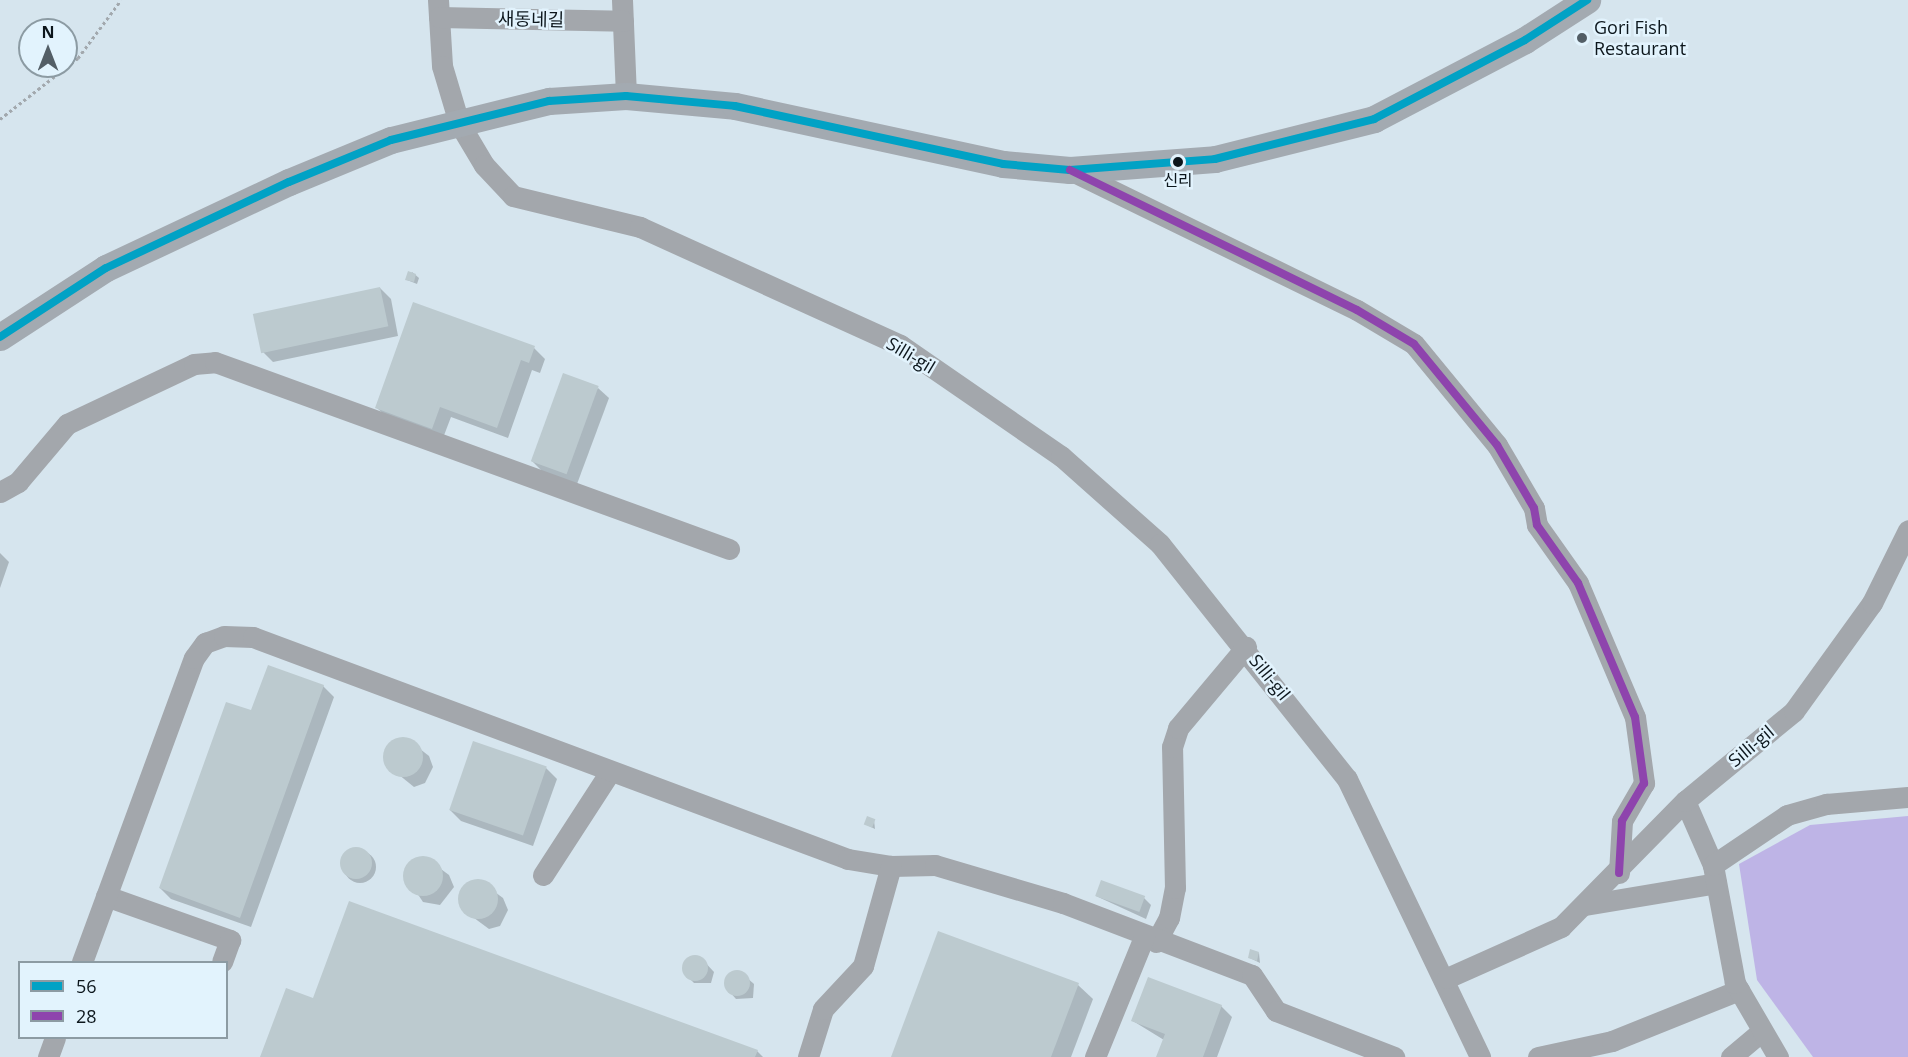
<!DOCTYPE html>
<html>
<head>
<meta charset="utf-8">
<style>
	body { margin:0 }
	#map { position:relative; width:1908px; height:1057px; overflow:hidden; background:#d6e5ee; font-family:"Open Sans","Noto Sans KR",sans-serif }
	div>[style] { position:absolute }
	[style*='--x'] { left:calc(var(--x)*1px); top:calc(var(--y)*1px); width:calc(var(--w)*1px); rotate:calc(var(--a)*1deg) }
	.water>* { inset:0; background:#beb4e6 }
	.shadow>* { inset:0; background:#0003 }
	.round { border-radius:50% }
	.building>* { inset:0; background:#bccacf; transform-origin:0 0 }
	.path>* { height:3px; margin-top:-1.5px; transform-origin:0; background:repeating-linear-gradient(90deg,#a2a8ad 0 3px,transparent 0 6px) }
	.minor>* { height:21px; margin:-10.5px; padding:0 10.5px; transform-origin:10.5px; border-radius:10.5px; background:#a3a7ac }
	.major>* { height:27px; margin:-13.5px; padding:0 13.5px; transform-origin:13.5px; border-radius:13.5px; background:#a3aab1 }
	.bus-1>* { height:8px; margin:-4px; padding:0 4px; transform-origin:4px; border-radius:4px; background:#01a2c5 }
	.bus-2>* { height:8px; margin:-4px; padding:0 4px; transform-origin:4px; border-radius:4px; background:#8e44ad }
	.dots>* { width:16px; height:16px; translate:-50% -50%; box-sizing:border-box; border:3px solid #e2f3fd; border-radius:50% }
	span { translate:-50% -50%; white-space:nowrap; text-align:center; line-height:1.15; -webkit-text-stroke:5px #e2f3fd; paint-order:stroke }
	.bus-label { font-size:16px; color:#0c161c }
	.street-label { font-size:18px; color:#0c161c }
	.poi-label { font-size:18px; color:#0c161c }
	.left { translate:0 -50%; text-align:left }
	.legend { position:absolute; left:18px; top:961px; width:210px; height:78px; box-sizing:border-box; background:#e2f3fd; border:2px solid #8c9ba3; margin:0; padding:8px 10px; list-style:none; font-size:18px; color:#0c161c }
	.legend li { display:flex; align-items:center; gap:12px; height:30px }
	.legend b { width:30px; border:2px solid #8c9ba3 }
	.north { position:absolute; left:18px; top:18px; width:60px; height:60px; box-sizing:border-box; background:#e2f3fd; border:2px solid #8c9ba3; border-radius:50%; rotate:0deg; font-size:16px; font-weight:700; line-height:24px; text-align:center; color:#0c161c }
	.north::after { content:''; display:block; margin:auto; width:21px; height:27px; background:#535e66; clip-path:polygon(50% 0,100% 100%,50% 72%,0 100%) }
</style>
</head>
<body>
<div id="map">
	<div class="water">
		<i style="clip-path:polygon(1908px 816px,1908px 1057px,1813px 1057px,1757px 980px,1739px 864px,1810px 825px)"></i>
	</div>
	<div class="shadow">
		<i style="clip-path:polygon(412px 272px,419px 278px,417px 284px,407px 280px)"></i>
		<i style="clip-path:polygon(380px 288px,391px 299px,398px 336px,273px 362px,262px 351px)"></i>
		<i style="clip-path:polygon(534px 348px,545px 359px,540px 373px,532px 370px,508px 438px,451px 417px,443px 438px,388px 418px,377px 408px)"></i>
		<i style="clip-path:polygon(598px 388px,609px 398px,577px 484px,543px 472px,532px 461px)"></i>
		<i style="clip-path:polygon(0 553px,9px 562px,0 588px)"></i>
		<i style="clip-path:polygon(269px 667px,323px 686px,334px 697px,251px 927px,171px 899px,160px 888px,252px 712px)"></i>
		<i style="clip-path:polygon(406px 738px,429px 756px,433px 767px,425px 783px,414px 787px,388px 766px,386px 749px)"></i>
		<i style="clip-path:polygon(546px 768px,557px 779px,533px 846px,461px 821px,450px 810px)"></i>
		<i style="clip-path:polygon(874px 820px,875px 829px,865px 824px)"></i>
		<i class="round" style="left:344px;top:851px;width:32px;height:32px"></i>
		<i style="clip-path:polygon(426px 858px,449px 875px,454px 887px,440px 905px,423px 902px,405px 875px,409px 864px)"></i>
		<i style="clip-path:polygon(480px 881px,503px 898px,508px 910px,500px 926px,489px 929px,462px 909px,461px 892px)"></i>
		<i style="clip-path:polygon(1096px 896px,1144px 898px,1151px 905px,1146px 919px)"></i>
		<i style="clip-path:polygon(1259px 953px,1260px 963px,1250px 958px)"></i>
		<i style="clip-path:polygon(702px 959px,714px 972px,711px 983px,694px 983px,687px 976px,688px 960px)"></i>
		<i style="clip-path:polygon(730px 976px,746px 977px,754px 984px,753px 998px,736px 999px,729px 991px)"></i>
		<i style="clip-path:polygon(1078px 985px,1093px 999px,1071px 1057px,892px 1057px)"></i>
		<i style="clip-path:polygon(314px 1000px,757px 1051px,763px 1057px,262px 1057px)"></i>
		<i style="clip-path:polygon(1221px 1006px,1232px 1017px,1217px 1057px,1158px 1057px,1164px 1040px,1133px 1021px)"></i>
	</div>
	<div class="building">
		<i style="clip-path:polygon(408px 271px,416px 274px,414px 282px,405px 280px)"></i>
		<i style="left:380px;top:287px;width:40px;height:130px;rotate:78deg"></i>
		<i style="clip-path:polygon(413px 302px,535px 346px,529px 363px,521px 360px,497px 428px,440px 407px,432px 429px,375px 408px)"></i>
		<i style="left:563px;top:373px;width:38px;height:94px;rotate:20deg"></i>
		<i style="clip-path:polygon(268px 665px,324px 685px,240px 918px,159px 888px,226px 702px,251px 710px)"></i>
		<i class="round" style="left:383px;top:737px;width:40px;height:40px"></i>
		<i style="left:473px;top:741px;width:78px;height:73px;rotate:19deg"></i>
		<i style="left:867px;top:816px;width:9px;height:9px;rotate:21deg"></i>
		<i class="round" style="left:340px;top:847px;width:32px;height:32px"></i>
		<i class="round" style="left:403px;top:856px;width:40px;height:40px"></i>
		<i class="round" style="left:458px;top:879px;width:40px;height:40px"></i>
		<i style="left:1101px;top:880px;width:47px;height:17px;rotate:20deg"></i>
		<i style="clip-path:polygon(349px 901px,758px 1050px,755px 1057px,260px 1057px,286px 988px,313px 998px)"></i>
		<i style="clip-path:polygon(938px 931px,1079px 983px,1051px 1057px,891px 1057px)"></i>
		<i style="clip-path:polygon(1250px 949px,1259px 952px,1257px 961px,1248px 958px)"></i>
		<i class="round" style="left:682px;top:955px;width:26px;height:26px"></i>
		<i class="round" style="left:724px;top:970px;width:26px;height:26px"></i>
		<i style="clip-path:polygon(1148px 977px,1222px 1005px,1203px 1057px,1156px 1057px,1165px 1034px,1131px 1021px)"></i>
	</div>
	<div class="path">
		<i style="--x:0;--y:119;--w:99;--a:-38"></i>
		<i style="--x:78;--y:58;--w:72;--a:-53.4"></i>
	</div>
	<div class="minor">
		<i style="--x:438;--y:0;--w:66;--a:86.5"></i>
		<i style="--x:442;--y:66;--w:59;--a:73.4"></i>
		<i style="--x:459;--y:123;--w:49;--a:59.2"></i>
		<i style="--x:484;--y:165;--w:42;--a:46.9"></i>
		<i style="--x:513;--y:196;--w:131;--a:13.7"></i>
		<i style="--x:640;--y:227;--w:286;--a:24.4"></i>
		<i style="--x:900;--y:345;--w:196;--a:34.6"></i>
		<i style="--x:1061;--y:456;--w:132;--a:41.6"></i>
		<i style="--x:1160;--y:544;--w:300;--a:51.5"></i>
		<i style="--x:1347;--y:779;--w:308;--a:64.4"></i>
		<i style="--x:622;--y:0;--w:96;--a:87.6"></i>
		<i style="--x:439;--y:17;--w:184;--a:1.2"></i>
		<i style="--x:1070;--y:170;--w:319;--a:26"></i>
		<i style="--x:1357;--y:310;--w:66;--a:30.8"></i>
		<i style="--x:1414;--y:344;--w:131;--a:50.6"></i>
		<i style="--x:1497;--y:445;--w:73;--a:59.6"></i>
		<i style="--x:1534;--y:508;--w:17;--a:80"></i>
		<i style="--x:1537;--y:525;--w:71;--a:54.7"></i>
		<i style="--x:1578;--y:583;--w:146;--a:67"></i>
		<i style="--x:1635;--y:717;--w:67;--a:82.2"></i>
		<i style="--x:1644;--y:783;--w:44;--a:120.1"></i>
		<i style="--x:1622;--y:821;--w:52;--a:93.3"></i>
		<i style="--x:0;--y:492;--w:21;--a:-29"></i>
		<i style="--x:18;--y:482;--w:76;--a:-49.8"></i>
		<i style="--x:67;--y:424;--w:140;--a:-25.3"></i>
		<i style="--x:194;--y:364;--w:21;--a:-5"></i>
		<i style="--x:215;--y:362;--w:547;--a:19.99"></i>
		<i style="--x:1685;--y:801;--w:70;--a:66.4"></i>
		<i style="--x:543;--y:875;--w:123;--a:-57"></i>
		<i style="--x:106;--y:896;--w:132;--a:19.5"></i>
		<i style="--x:230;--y:940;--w:23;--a:110"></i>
		<i style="--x:1585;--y:905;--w:133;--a:-9.5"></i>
		<i style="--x:1156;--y:942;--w:27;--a:-62"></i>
		<i style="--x:1169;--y:918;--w:31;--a:-79"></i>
		<i style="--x:1175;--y:888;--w:141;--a:-91.2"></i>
		<i style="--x:1172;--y:747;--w:20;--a:-72"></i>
		<i style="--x:1178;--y:728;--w:106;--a:-50"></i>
		<i style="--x:82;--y:962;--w:324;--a:-69.8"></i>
		<i style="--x:194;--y:658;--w:19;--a:-54"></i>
		<i style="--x:205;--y:643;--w:20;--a:-20"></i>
		<i style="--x:224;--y:636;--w:29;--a:2"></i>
		<i style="--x:253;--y:637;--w:635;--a:20.46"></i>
		<i style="--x:848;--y:859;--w:44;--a:9.2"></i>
		<i style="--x:891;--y:866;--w:44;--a:-1.3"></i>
		<i style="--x:935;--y:865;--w:134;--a:16.5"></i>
		<i style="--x:1063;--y:903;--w:202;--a:20.9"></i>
		<i style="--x:1252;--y:975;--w:43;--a:56.3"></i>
		<i style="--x:1276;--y:1011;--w:127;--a:21.3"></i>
		<i style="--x:1447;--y:978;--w:125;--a:-24.1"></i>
		<i style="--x:1561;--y:927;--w:177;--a:-45.5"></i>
		<i style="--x:1685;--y:801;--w:141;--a:-39.5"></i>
		<i style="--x:1794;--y:711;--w:133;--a:-54.2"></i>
		<i style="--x:1872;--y:603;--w:81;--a:-63.7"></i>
		<i style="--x:48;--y:1057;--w:20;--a:-70"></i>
		<i style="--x:808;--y:1057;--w:50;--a:-72.6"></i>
		<i style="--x:823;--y:1009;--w:59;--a:-47.1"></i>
		<i style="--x:863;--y:966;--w:104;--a:-74.4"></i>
		<i style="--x:1095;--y:1057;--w:130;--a:-67.8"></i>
		<i style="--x:1538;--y:1057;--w:76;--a:-12.2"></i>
		<i style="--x:1612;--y:1041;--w:137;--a:-21.9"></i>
		<i style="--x:1731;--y:1057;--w:40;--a:-40"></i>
		<i style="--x:1778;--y:1057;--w:86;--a:-120.2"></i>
		<i style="--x:1735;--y:983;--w:120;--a:-100.6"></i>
		<i style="--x:1713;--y:865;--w:89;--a:-34"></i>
		<i style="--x:1787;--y:815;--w:41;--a:-15.8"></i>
		<i style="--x:1826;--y:804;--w:82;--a:-4.9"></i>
	</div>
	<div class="major">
		<i style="--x:0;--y:337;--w:126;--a:-33.1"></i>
		<i style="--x:106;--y:268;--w:202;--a:-25.2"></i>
		<i style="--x:289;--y:182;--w:110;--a:-22.4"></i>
		<i style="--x:391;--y:140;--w:163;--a:-13.9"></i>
		<i style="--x:549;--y:101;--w:77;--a:-3.7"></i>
		<i style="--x:626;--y:96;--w:109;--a:5.2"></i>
		<i style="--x:735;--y:106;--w:274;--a:12.2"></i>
		<i style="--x:1003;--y:164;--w:67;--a:5.1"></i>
		<i style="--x:1070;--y:170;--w:145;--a:-4.3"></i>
		<i style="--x:1215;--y:159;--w:164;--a:-14.1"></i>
		<i style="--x:1374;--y:119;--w:170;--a:-27.6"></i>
		<i style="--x:1525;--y:40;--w:74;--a:-32.8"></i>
	</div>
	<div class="bus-1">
		<i style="--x:0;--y:337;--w:126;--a:-33.1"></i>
		<i style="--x:106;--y:268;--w:202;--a:-25.2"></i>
		<i style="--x:289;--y:182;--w:110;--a:-22.4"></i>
		<i style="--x:391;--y:140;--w:163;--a:-13.9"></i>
		<i style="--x:549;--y:101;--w:77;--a:-3.7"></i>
		<i style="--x:626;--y:96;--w:109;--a:5.2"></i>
		<i style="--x:735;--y:106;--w:274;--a:12.2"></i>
		<i style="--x:1003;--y:164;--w:67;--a:5.1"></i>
		<i style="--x:1070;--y:170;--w:145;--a:-4.3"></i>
		<i style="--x:1215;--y:159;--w:164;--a:-14.1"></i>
		<i style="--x:1374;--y:119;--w:170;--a:-27.6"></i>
		<i style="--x:1525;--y:40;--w:74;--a:-32.8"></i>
	</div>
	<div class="bus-2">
		<i style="--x:1070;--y:170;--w:319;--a:26"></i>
		<i style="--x:1357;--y:310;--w:66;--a:30.8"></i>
		<i style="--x:1414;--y:344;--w:131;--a:50.6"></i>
		<i style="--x:1497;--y:445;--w:73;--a:59.6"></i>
		<i style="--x:1534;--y:508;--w:17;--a:80"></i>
		<i style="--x:1537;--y:525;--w:71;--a:54.7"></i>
		<i style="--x:1578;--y:583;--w:146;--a:67"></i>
		<i style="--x:1635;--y:717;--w:67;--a:82.2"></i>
		<i style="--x:1644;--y:783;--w:44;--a:120.1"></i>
		<i style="--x:1622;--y:821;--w:52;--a:93.3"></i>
	</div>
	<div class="dots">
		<i style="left:1582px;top:38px;background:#535e66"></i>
		<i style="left:1178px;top:162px;background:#0c161c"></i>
	</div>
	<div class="bus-label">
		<span style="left:1178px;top:180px">신리</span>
	</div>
	<div class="street-label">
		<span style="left:531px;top:19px;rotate:1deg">새동네길</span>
		<span style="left:911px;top:355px;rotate:31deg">Silli-gil</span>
		<span style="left:1270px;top:677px;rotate:51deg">Silli-gil</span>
		<span style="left:1751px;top:746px;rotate:-40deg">Silli-gil</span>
	</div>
	<div class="poi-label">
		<span class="left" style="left:1594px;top:38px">Gori Fish<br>Restaurant</span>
	</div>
	<ul class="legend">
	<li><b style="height:8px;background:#01a2c5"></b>56</li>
	<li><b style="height:8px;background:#8e44ad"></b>28</li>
	</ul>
	<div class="north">N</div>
</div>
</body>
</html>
